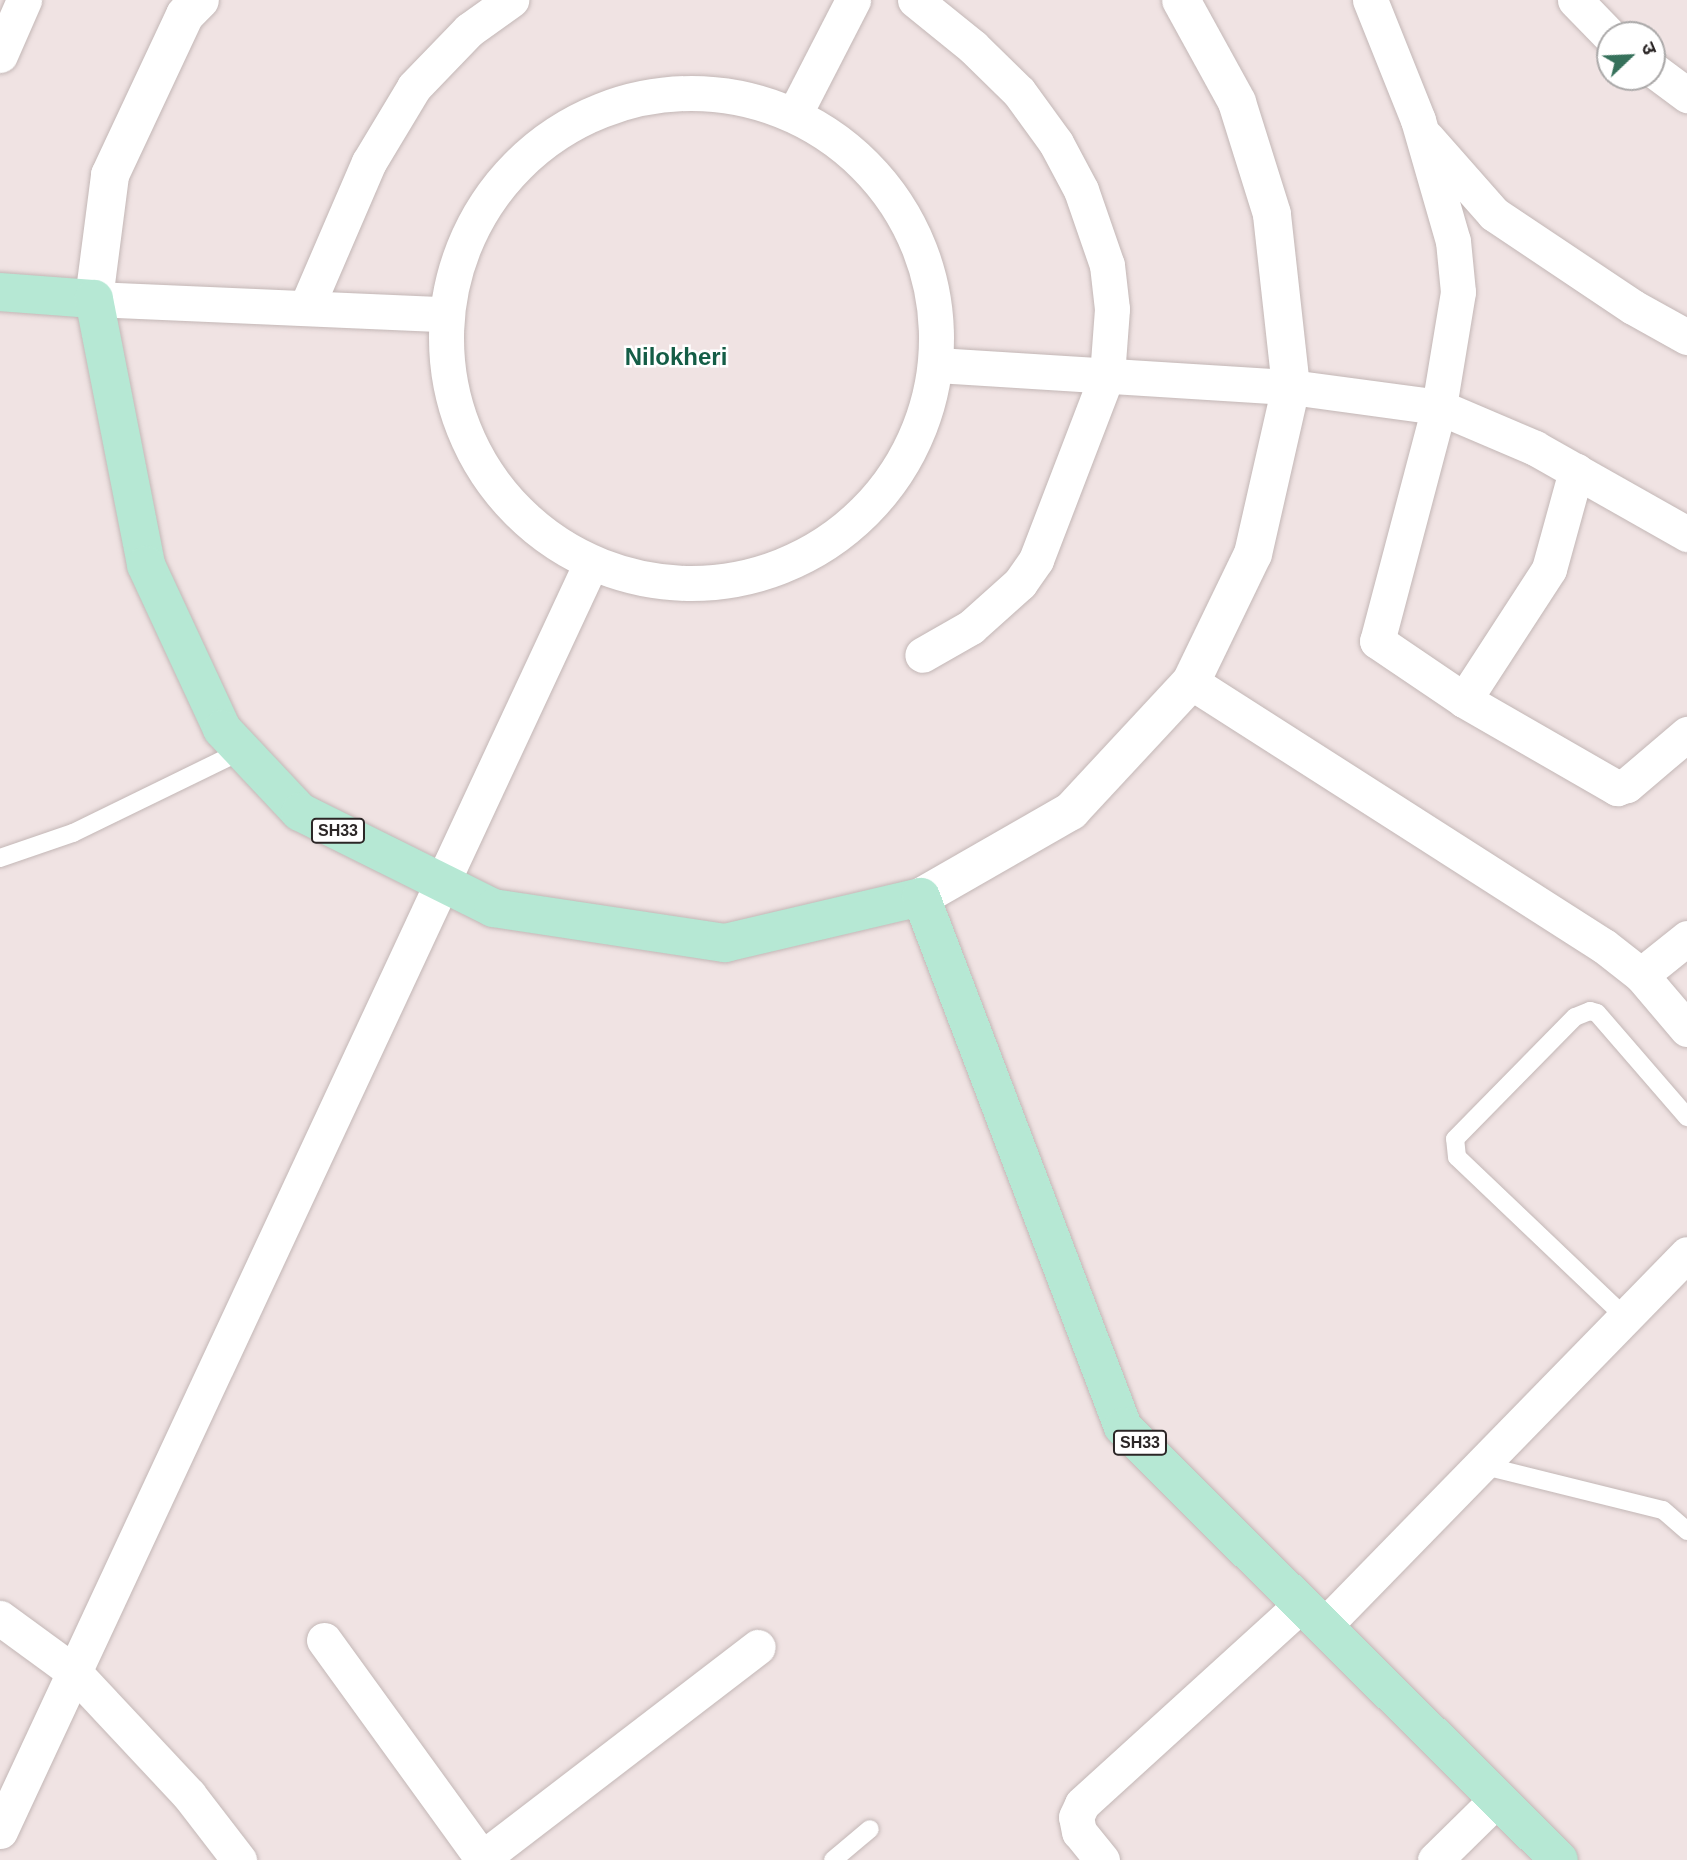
<!DOCTYPE html>
<html>
<head>
<meta charset="utf-8">
<style>
	body { margin:0 }
	#map { position:relative; width:1687px; height:1860px; overflow:hidden; background:#f0e3e3; font-family:Arial,"Noto Sans Devanagari",sans-serif }
	div>[style] { position:absolute }
	[style*='--x'] { left:calc(var(--x)*1px); top:calc(var(--y)*1px); width:calc(var(--w)*1px); rotate:calc(var(--a)*1deg) }
	.roads { filter:drop-shadow(0 0 2px #c3b7b6) drop-shadow(0 0 2px #c3b7b6) }
	.service>* { height:18px; margin:-9px; padding:0 9px; transform-origin:9px; border-radius:9px; background:#fff }
	.minor>* { height:35px; margin:-17.5px; padding:0 17.5px; transform-origin:17.5px; border-radius:17.5px; background:#fff }
	.minor>.ring { margin:-17.5px; padding:0; box-sizing:content-box; background:none; border:35px solid #fff; border-radius:50% }
	.tertiary>* { height:38px; margin:-19px; padding:0 19px; transform-origin:19px; border-radius:19px; background:#fff }
	.primary>* { height:38px; margin:-19px; padding:0 19px; transform-origin:19px; border-radius:19px; background:#b6e8d4 }
	span { translate:-50% -50%; white-space:nowrap; text-align:center; line-height:1.15; -webkit-text-stroke:5px #fff; paint-order:stroke }
	.shield-label span { padding:2px 5px; background:#fff; border:2px solid; border-radius:5px; -webkit-text-stroke-width:0 }
	.shield-label { font-size:16px; color:#2b2626; font-weight:700 }
	.district-label { font-size:24px; color:#145d46; font-weight:700 }
	.north { position:absolute; left:1596px; top:21px; width:70px; height:70px; box-sizing:border-box; background:#fff; border:2px solid #aaa8a8; border-radius:50%; rotate:67deg; font-size:19px; font-weight:700; line-height:28px; text-align:center; color:#2b2626 }
	.north::after { content:''; display:block; margin:auto; width:24px; height:32px; background:#36715b; clip-path:polygon(50% 0,100% 100%,50% 72%,0 100%) }
</style>
</head>
<body>
<div id="map">
	<div class="roads">
		<div class="service">
			<i style="--x:0;--y:858;--w:77;--a:-18.9"></i>
			<i style="--x:73;--y:833;--w:189;--a:-26"></i>
			<i style="--x:1625;--y:1317;--w:232;--a:-136.4"></i>
			<i style="--x:1457;--y:1157;--w:18;--a:-96"></i>
			<i style="--x:1455;--y:1139;--w:171;--a:-45.5"></i>
			<i style="--x:1575;--y:1017;--w:16;--a:-22"></i>
			<i style="--x:1590;--y:1011;--w:7;--a:16"></i>
			<i style="--x:1597;--y:1013;--w:138;--a:49.1"></i>
			<i style="--x:1481;--y:1465;--w:187;--a:13.9"></i>
			<i style="--x:1663;--y:1510;--w:32;--a:41"></i>
			<i style="--x:833;--y:1860;--w:48;--a:-40"></i>
		</div>
		<div class="minor">
			<i style="--x:915;--y:0;--w:75;--a:39"></i>
			<i style="--x:973;--y:47;--w:64;--a:44.4"></i>
			<i style="--x:1019;--y:92;--w:63;--a:54"></i>
			<i style="--x:1056;--y:143;--w:53;--a:62"></i>
			<i style="--x:1081;--y:190;--w:79;--a:70.9"></i>
			<i style="--x:1107;--y:265;--w:44;--a:83.5"></i>
			<i style="--x:1112;--y:309;--w:66;--a:94.3"></i>
			<i style="--x:1107;--y:375;--w:198;--a:111"></i>
			<i style="--x:1036;--y:560;--w:28;--a:125"></i>
			<i style="--x:1020;--y:583;--w:66;--a:138.1"></i>
			<i style="--x:971;--y:627;--w:56;--a:150.3"></i>
			<i style="--x:1370;--y:0;--w:129;--a:68.2"></i>
			<i style="--x:1418;--y:120;--w:126;--a:73.9"></i>
			<i style="--x:1453;--y:241;--w:51;--a:84.4"></i>
			<i style="--x:1458;--y:292;--w:117;--a:99.4"></i>
			<i style="--x:1439;--y:407;--w:242;--a:104.8"></i>
			<i style="--x:1377;--y:641;--w:105;--a:34.1"></i>
			<i style="--x:1464;--y:700;--w:177;--a:29.9"></i>
			<i style="--x:1617;--y:788;--w:10;--a:-17"></i>
			<i style="--x:1627;--y:785;--w:79;--a:-40.4"></i>
			<i style="--x:1575;--y:0;--w:50;--a:45.8"></i>
			<i style="--x:0;--y:55;--w:60;--a:-66.4"></i>
			<i style="--x:1652;--y:69;--w:44;--a:36.6"></i>
			<i class="ring" style="left:446px;top:93px;width:455px;height:455px"></i>
			<i style="--x:795;--y:113;--w:127;--a:-62.8"></i>
			<i style="--x:1427;--y:138;--w:101;--a:48.6"></i>
			<i style="--x:1494;--y:214;--w:167;--a:33.8"></i>
			<i style="--x:1633;--y:307;--w:62;--a:29.1"></i>
			<i style="--x:94;--y:299;--w:350;--a:2.5"></i>
			<i style="--x:306;--y:308;--w:159;--a:-66.7"></i>
			<i style="--x:369;--y:162;--w:87;--a:-59"></i>
			<i style="--x:414;--y:87;--w:79;--a:-46"></i>
			<i style="--x:469;--y:30;--w:52;--a:-35.5"></i>
			<i style="--x:937;--y:365;--w:355;--a:3.6"></i>
			<i style="--x:1291;--y:387;--w:149;--a:7.7"></i>
			<i style="--x:1439;--y:407;--w:104;--a:23.1"></i>
			<i style="--x:1535;--y:448;--w:175;--a:29.5"></i>
			<i style="--x:1191;--y:682;--w:490;--a:32.6"></i>
			<i style="--x:1604;--y:946;--w:47;--a:38.1"></i>
			<i style="--x:1641;--y:975;--w:71;--a:49.6"></i>
			<i style="--x:1464;--y:700;--w:156;--a:-57"></i>
			<i style="--x:1549;--y:569;--w:102;--a:-74.6"></i>
			<i style="--x:1641;--y:975;--w:59;--a:-38.8"></i>
			<i style="--x:0;--y:1618;--w:92;--a:36.1"></i>
			<i style="--x:74;--y:1672;--w:168;--a:46.9"></i>
			<i style="--x:189;--y:1795;--w:82;--a:52.4"></i>
			<i style="--x:1323;--y:1627;--w:521;--a:-45.7"></i>
			<i style="--x:324;--y:1640;--w:269;--a:54.1"></i>
			<i style="--x:0;--y:1831;--w:1397;--a:-65.01"></i>
			<i style="--x:480;--y:1860;--w:350;--a:-37.5"></i>
			<i style="--x:1102;--y:1860;--w:36;--a:-129"></i>
			<i style="--x:1079;--y:1832;--w:15;--a:-101"></i>
			<i style="--x:1076;--y:1817;--w:14;--a:-65"></i>
			<i style="--x:1082;--y:1804;--w:297;--a:-42.3"></i>
			<i style="--x:1435;--y:1860;--w:87;--a:-44.5"></i>
		</div>
		<div class="tertiary">
			<i style="--x:94;--y:299;--w:125;--a:-82.6"></i>
			<i style="--x:110;--y:175;--w:177;--a:-64.9"></i>
			<i style="--x:185;--y:15;--w:21;--a:-45"></i>
			<i style="--x:921;--y:897;--w:173;--a:-29.8"></i>
			<i style="--x:1071;--y:811;--w:176;--a:-47.1"></i>
			<i style="--x:1191;--y:682;--w:142;--a:-64.2"></i>
			<i style="--x:1253;--y:554;--w:171;--a:-77.2"></i>
			<i style="--x:1291;--y:387;--w:174;--a:-96.3"></i>
			<i style="--x:1272;--y:214;--w:117;--a:-107.4"></i>
			<i style="--x:1237;--y:102;--w:116;--a:-118.8"></i>
		</div>
		<div class="primary">
			<i style="--x:0;--y:292;--w:94;--a:4.3"></i>
			<i style="--x:94;--y:299;--w:271;--a:78.9"></i>
			<i style="--x:146;--y:565;--w:181;--a:65.1"></i>
			<i style="--x:222;--y:729;--w:114;--a:46.8"></i>
			<i style="--x:300;--y:812;--w:216;--a:26.4"></i>
			<i style="--x:493;--y:908;--w:235;--a:8.6"></i>
			<i style="--x:725;--y:943;--w:201;--a:-13.2"></i>
			<i style="--x:921;--y:897;--w:567;--a:69.14"></i>
			<i style="--x:1123;--y:1427;--w:614;--a:44.8"></i>
		</div>
	</div>
	<div class="shield-label">
		<span style="left:338px;top:831px">SH33</span>
		<span style="left:1140px;top:1443px">SH33</span>
	</div>
	<div class="district-label">
		<span style="left:676px;top:357px">Nilokheri</span>
	</div>
	<div class="north">उ</div>
</div>
</body>
</html>
